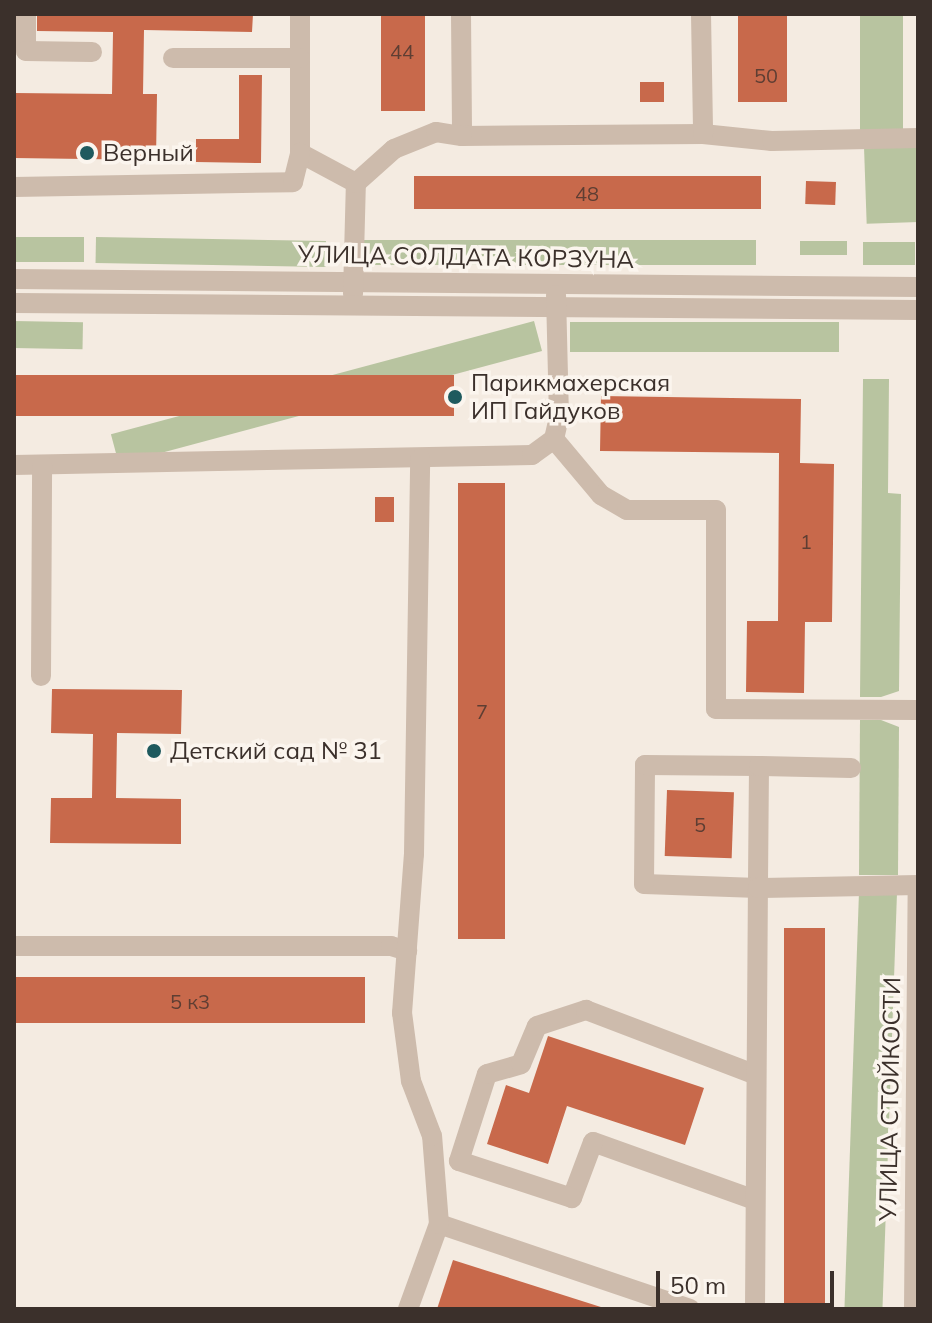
<!DOCTYPE html>
<html>
<head>
<meta charset="utf-8">
<style>
	body { margin:0 }
	#map { position:relative; width:932px; height:1323px; overflow:hidden; background:#f4ebe1; font-family:Mulish,sans-serif }
	div>[style] { position:absolute }
	[style*='--x'] { left:calc(var(--x)*1px); top:calc(var(--y)*1px); width:calc(var(--w)*1px); rotate:calc(var(--a)*1deg) }
	.green>* { inset:0; background:#b8c4a0; transform-origin:0 0 }
	.building>* { inset:0; background:#c8694b; transform-origin:0 0 }
	.minor>* { height:20px; margin:-10px; padding:0 10px; transform-origin:10px; border-radius:10px; background:#cdbbac }
	.dots>* { width:22px; height:22px; translate:-50% -50%; box-sizing:border-box; border:4px solid #fbf5ee; border-radius:50% }
	span { translate:-50% -50%; white-space:nowrap; text-align:center; line-height:1.15; -webkit-text-stroke:7px #fbf5ee; paint-order:stroke }
	.number-label { font-size:20px; color:#5e3e33 }
	.number-label span { -webkit-text-stroke-width:0 }
	.poi-label { font-size:24px; color:#3b302b }
	.left { translate:0 -50%; text-align:left }
	.street-label { font-size:24px; color:#3b302b }
	.frame { position:absolute; inset:0; border:16px solid #3b302b; pointer-events:none }
	.scale { position:absolute; left:656px; top:1271px; width:178px; height:36px; box-sizing:border-box; border:4px solid #3b302b; border-top:0; padding-left:10px; font-size:24px; line-height:28px; white-space:nowrap; color:#3b302b; -webkit-text-stroke:6px #fbf5ee; paint-order:stroke }
</style>
</head>
<body>
<div id="map">
	<div class="green">
		<i style="left:860px;top:14px;width:43px;height:118px"></i>
		<i style="left:916px;top:146px;width:76px;height:52px;rotate:88deg"></i>
		<i style="left:14px;top:237px;width:70px;height:25px"></i>
		<i style="left:96px;top:237px;width:230px;height:26px;rotate:1deg"></i>
		<i style="left:355px;top:240px;width:401px;height:25px"></i>
		<i style="left:800px;top:241px;width:47px;height:14px"></i>
		<i style="left:915px;top:242px;width:23px;height:52px;rotate:90deg"></i>
		<i style="left:14px;top:321px;width:69px;height:27px;rotate:1deg"></i>
		<i style="left:534px;top:321px;width:31px;height:438px;rotate:75deg"></i>
		<i style="left:570px;top:322px;width:269px;height:30px"></i>
		<i style="clip-path:polygon(863px 379px,889px 379px,888px 493px,901px 494px,899px 691px,881px 697px,860px 697px)"></i>
		<i style="clip-path:polygon(860px 720px,881px 720px,899px 727px,898px 875px,859px 875px)"></i>
		<i style="left:859px;top:892px;width:38px;height:417px;rotate:2deg"></i>
	</div>
	<div class="building">
		<i style="clip-path:polygon(37px 14px,253px 14px,252px 32px,144px 30px,143px 94px,157px 94px,156px 160px,14px 158px,14px 93px,112px 94px,113px 32px,37px 31px)"></i>
		<i style="left:381px;top:14px;width:44px;height:97px"></i>
		<i style="left:738px;top:14px;width:49px;height:88px"></i>
		<i style="clip-path:polygon(239px 75px,262px 75px,261px 163px,196px 162px,196px 139px,239px 139px)"></i>
		<i style="left:640px;top:82px;width:24px;height:20px"></i>
		<i style="left:414px;top:176px;width:347px;height:33px"></i>
		<i style="left:806px;top:181px;width:30px;height:23px;rotate:2deg"></i>
		<i style="left:14px;top:375px;width:440px;height:41px"></i>
		<i style="clip-path:polygon(601px 396px,801px 399px,800px 463px,834px 464px,832px 622px,805px 622px,804px 693px,746px 692px,747px 621px,778px 621px,779px 453px,600px 451px)"></i>
		<i style="left:505px;top:483px;width:456px;height:47px;rotate:90deg"></i>
		<i style="left:375px;top:497px;width:19px;height:25px"></i>
		<i style="clip-path:polygon(52px 689px,182px 690px,181px 734px,117px 733px,116px 798px,181px 799px,181px 844px,50px 843px,51px 798px,92px 798px,93px 734px,51px 733px)"></i>
		<i style="left:667px;top:790px;width:67px;height:66px;rotate:2deg"></i>
		<i style="left:784px;top:928px;width:41px;height:381px"></i>
		<i style="left:14px;top:977px;width:351px;height:46px"></i>
		<i style="clip-path:polygon(548px 1036px,704px 1088px,685px 1145px,567px 1106px,548px 1164px,487px 1144px,506px 1085px,529px 1093px)"></i>
		<i style="clip-path:polygon(453px 1260px,604px 1308px,604px 1309px,437px 1309px)"></i>
	</div>
	<div class="minor">
		<i style="--x:26;--y:14;--w:37;--a:90"></i>
		<i style="--x:26;--y:51;--w:66;--a:0.9"></i>
		<i style="--x:300;--y:14;--w:139;--a:90"></i>
		<i style="--x:300;--y:153;--w:64;--a:28.2"></i>
		<i style="--x:461;--y:14;--w:122;--a:89.5"></i>
		<i style="--x:462;--y:136;--w:241;--a:-0.5"></i>
		<i style="--x:703;--y:134;--w:69;--a:5.8"></i>
		<i style="--x:772;--y:141;--w:146;--a:-1.2"></i>
		<i style="--x:701;--y:14;--w:120;--a:89"></i>
		<i style="--x:173;--y:58;--w:127;--a:0"></i>
		<i style="--x:14;--y:187;--w:279;--a:-1"></i>
		<i style="--x:293;--y:182;--w:30;--a:-76"></i>
		<i style="--x:14;--y:279;--w:904;--a:0.51"></i>
		<i style="--x:353;--y:294;--w:111;--a:-88.5"></i>
		<i style="--x:356;--y:183;--w:51;--a:-41.8"></i>
		<i style="--x:394;--y:149;--w:45;--a:-22"></i>
		<i style="--x:436;--y:132;--w:26;--a:9"></i>
		<i style="--x:14;--y:303;--w:904;--a:0.44"></i>
		<i style="--x:554;--y:439;--w:23;--a:-77"></i>
		<i style="--x:559;--y:417;--w:122;--a:-91.4"></i>
		<i style="--x:14;--y:465;--w:518;--a:-1.11"></i>
		<i style="--x:532;--y:455;--w:27;--a:-36"></i>
		<i style="--x:554;--y:439;--w:73;--a:50"></i>
		<i style="--x:601;--y:495;--w:30;--a:30"></i>
		<i style="--x:627;--y:510;--w:89;--a:0"></i>
		<i style="--x:716;--y:510;--w:199;--a:90"></i>
		<i style="--x:716;--y:709;--w:202;--a:0.3"></i>
		<i style="--x:41;--y:676;--w:211;--a:-89.7"></i>
		<i style="--x:759;--y:766;--w:122;--a:90.5"></i>
		<i style="--x:758;--y:888;--w:114;--a:-178"></i>
		<i style="--x:644;--y:884;--w:119;--a:-89.5"></i>
		<i style="--x:645;--y:765;--w:114;--a:0.5"></i>
		<i style="--x:759;--y:766;--w:92;--a:1.2"></i>
		<i style="--x:14;--y:946;--w:377;--a:0"></i>
		<i style="--x:391;--y:946;--w:17;--a:17"></i>
		<i style="--x:755;--y:1200;--w:172;--a:-160.3"></i>
		<i style="--x:593;--y:1142;--w:60;--a:110.6"></i>
		<i style="--x:572;--y:1198;--w:119;--a:-161.9"></i>
		<i style="--x:459;--y:1161;--w:91;--a:-72.2"></i>
		<i style="--x:487;--y:1074;--w:35;--a:-16"></i>
		<i style="--x:521;--y:1064;--w:41;--a:-67.2"></i>
		<i style="--x:537;--y:1026;--w:52;--a:-18.1"></i>
		<i style="--x:586;--y:1010;--w:182;--a:20.9"></i>
		<i style="--x:439;--y:1224;--w:265;--a:18.7"></i>
		<i style="--x:408;--y:1309;--w:90;--a:-70"></i>
		<i style="--x:439;--y:1224;--w:88;--a:-94.5"></i>
		<i style="--x:432;--y:1136;--w:59;--a:-110.9"></i>
		<i style="--x:411;--y:1081;--w:69;--a:-97.5"></i>
		<i style="--x:402;--y:1013;--w:159;--a:-85.7"></i>
		<i style="--x:414;--y:854;--w:395;--a:-89.1"></i>
		<i style="--x:755;--y:1309;--w:421;--a:-89.6"></i>
		<i style="--x:758;--y:888;--w:160;--a:-1.1"></i>
		<i style="--x:914;--y:1309;--w:419;--a:-89.5"></i>
	</div>
	<div class="dots">
		<i style="left:87px;top:153px;background:#1f5a5e"></i>
		<i style="left:455px;top:397px;background:#1f5a5e"></i>
		<i style="left:154px;top:751px;background:#1f5a5e"></i>
	</div>
	<div class="number-label">
		<span style="left:402px;top:51px">44</span>
		<span style="left:766px;top:75px">50</span>
		<span style="left:587px;top:193px">48</span>
		<span style="left:806px;top:541px">1</span>
		<span style="left:482px;top:711px">7</span>
		<span style="left:700px;top:824px">5</span>
		<span style="left:190px;top:1001px">5 к3</span>
	</div>
	<div class="poi-label">
		<span class="left" style="left:103px;top:153px">Верный</span>
		<span class="left" style="left:471px;top:397px">Парикмахерская<br>ИП Гайдуков</span>
		<span class="left" style="left:170px;top:751px">Детский сад № 31</span>
	</div>
	<div class="street-label">
		<span style="left:466px;top:257px;rotate:1deg">УЛИЦА СОЛДАТА КОРЗУНА</span>
		<span style="left:890px;top:1099px;rotate:-89deg">УЛИЦА СТОЙКОСТИ</span>
	</div>
	<div class="frame"></div>
	<div class="scale">50 m</div>
</div>
</body>
</html>
